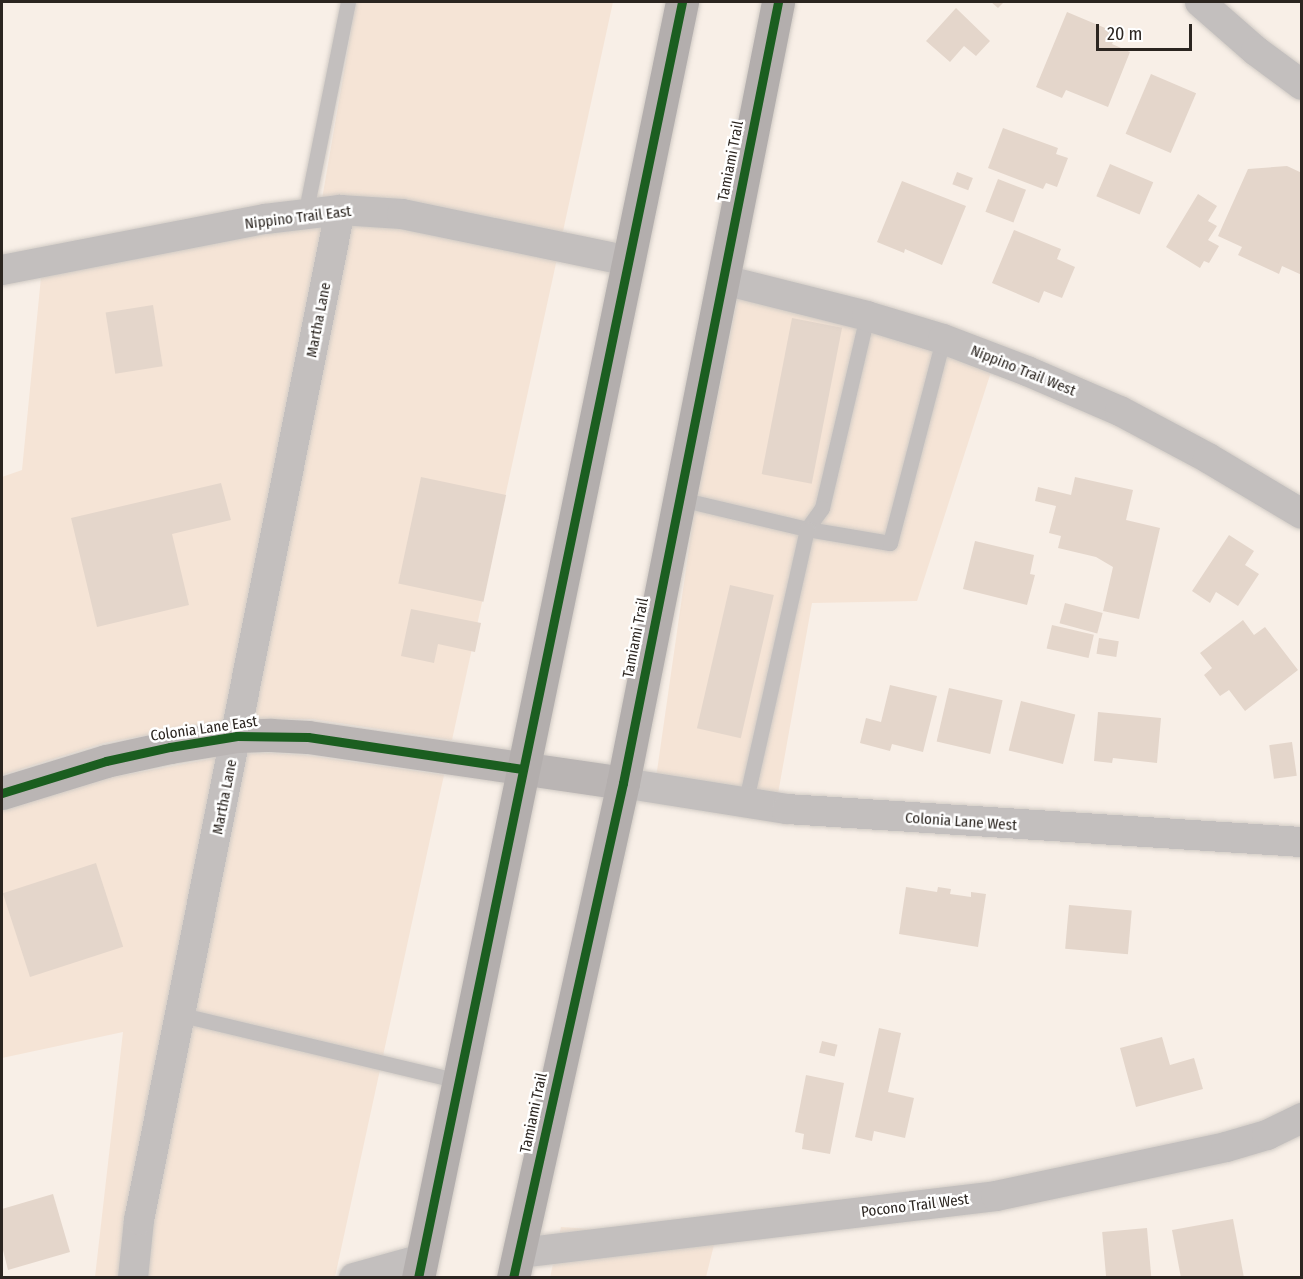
<!DOCTYPE html>
<html>
<head>
<meta charset="utf-8">
<style>
	body { margin:0 }
	#map { position:relative; width:1303px; height:1279px; overflow:hidden; background:#f8efe7; font-family:"Fira Sans Condensed",sans-serif }
	div>[style] { position:absolute }
	[style*='--x'] { left:calc(var(--x)*1px); top:calc(var(--y)*1px); width:calc(var(--w)*1px); rotate:calc(var(--a)*1deg) }
	.built>* { inset:0; background:#f5e4d6 }
	.building>* { inset:0; background:#e4d6cb; transform-origin:0 0 }
	.roads { filter:drop-shadow(0 0 2px #d1cbc5) drop-shadow(0 0 2px #d1cbc5) }
	.lane>* { height:15px; margin:-7.5px; padding:0 7.5px; transform-origin:7.5px; border-radius:7.5px; background:#c3bfbe }
	.street>* { height:30px; margin:-15px; padding:0 15px; transform-origin:15px; border-radius:15px; background:#c3bfbe }
	.secondary>* { height:33px; margin:-16.5px; padding:0 16.5px; transform-origin:16.5px; border-radius:16.5px; background:#bab5b4 }
	.primary>* { height:33px; margin:-16.5px; padding:0 16.5px; transform-origin:16.5px; border-radius:16.5px; background:#b3aead }
	.cycleway>* { height:9px; margin:-4.5px; padding:0 4.5px; transform-origin:4.5px; border-radius:4.5px; background:#1b5e20 }
	span { translate:-50% -50%; white-space:nowrap; text-align:center; line-height:1.15; -webkit-text-stroke:5px #fff; paint-order:stroke }
	.street-label { font-size:15px; color:#2b2520 }
	.frame { position:absolute; inset:0; border:3px solid #2b2520; pointer-events:none }
	.scale { position:absolute; left:1096px; top:24px; width:96px; height:27px; box-sizing:border-box; border:3px solid #2b2520; border-top:0; padding-left:8px; font-size:18px; line-height:21px; white-space:nowrap; color:#2b2520; -webkit-text-stroke:4px #fff; paint-order:stroke }
</style>
</head>
<body>
<div id="map">
	<div class="built">
		<i style="clip-path:polygon(356px 2px,613px 2px,452px 740px,312px 719px,236px 719px,104px 743px,2px 775px,2px 477px,22px 470px,43px 257px,322px 199px)"></i>
		<i style="clip-path:polygon(743px 271px,991px 372px,917px 601px,812px 603px,776px 805px,654px 792px,694px 513px)"></i>
		<i style="clip-path:polygon(269px 753px,305px 755px,444px 775px,335px 1277px,95px 1277px,123px 1032px,2px 1058px,2px 811px,108px 778px,237px 754px)"></i>
		<i style="clip-path:polygon(561px 1227px,716px 1237px,706px 1277px,550px 1278px)"></i>
	</div>
	<div class="building">
		<i style="clip-path:polygon(991px 2px,1004px 2px,998px 8px)"></i>
		<i style="clip-path:polygon(956px 8px,990px 41px,976px 56px,964px 46px,950px 62px,926px 41px)"></i>
		<i style="clip-path:polygon(1067px 12px,1117px 33px,1112px 44px,1130px 52px,1108px 107px,1066px 90px,1062px 98px,1036px 87px)"></i>
		<i style="left:1151px;top:74px;width:49px;height:65px;rotate:23deg"></i>
		<i style="clip-path:polygon(1003px 128px,1058px 148px,1056px 154px,1068px 158px,1057px 187px,1046px 183px,1043px 189px,988px 168px)"></i>
		<i style="left:1110px;top:164px;width:47px;height:35px;rotate:23deg"></i>
		<i style="clip-path:polygon(1287px 166px,1302px 173px,1302px 275px,1282px 266px,1279px 274px,1238px 255px,1242px 247px,1218px 236px,1248px 169px)"></i>
		<i style="left:957px;top:172px;width:17px;height:13px;rotate:21deg"></i>
		<i style="left:998px;top:179px;width:30px;height:35px;rotate:21deg"></i>
		<i style="clip-path:polygon(902px 181px,966px 206px,942px 265px,905px 249px,904px 253px,877px 242px)"></i>
		<i style="clip-path:polygon(1198px 194px,1217px 206px,1208px 221px,1217px 226px,1208px 240px,1219px 246px,1209px 263px,1204px 261px,1200px 268px,1166px 247px)"></i>
		<i style="clip-path:polygon(1014px 230px,1061px 249px,1057px 259px,1075px 267px,1062px 298px,1044px 291px,1039px 303px,992px 283px)"></i>
		<i style="left:153px;top:305px;width:62px;height:48px;rotate:81deg"></i>
		<i style="left:792px;top:318px;width:51px;height:159px;rotate:11deg"></i>
		<i style="left:421px;top:477px;width:87px;height:109px;rotate:12deg"></i>
		<i style="clip-path:polygon(1075px 477px,1133px 490px,1126px 520px,1160px 528px,1139px 619px,1103px 611px,1113px 567px,1096px 557px,1058px 548px,1061px 536px,1049px 533px,1056px 506px,1035px 501px,1038px 487px,1071px 495px)"></i>
		<i style="clip-path:polygon(221px 483px,231px 520px,172px 534px,189px 605px,97px 627px,71px 518px)"></i>
		<i style="clip-path:polygon(1229px 535px,1254px 551px,1245px 565px,1259px 574px,1238px 606px,1216px 592px,1210px 603px,1192px 591px)"></i>
		<i style="clip-path:polygon(975px 541px,1034px 555px,1030px 574px,1035px 575px,1027px 605px,963px 589px)"></i>
		<i style="left:730px;top:585px;width:45px;height:147px;rotate:13deg"></i>
		<i style="left:1065px;top:603px;width:39px;height:21px;rotate:15deg"></i>
		<i style="clip-path:polygon(411px 609px,481px 623px,475px 652px,438px 644px,434px 663px,401px 656px)"></i>
		<i style="clip-path:polygon(1243px 620px,1254px 635px,1265px 627px,1298px 670px,1245px 711px,1229px 690px,1220px 696px,1204px 675px,1212px 668px,1200px 653px)"></i>
		<i style="left:1052px;top:625px;width:43px;height:24px;rotate:13deg"></i>
		<i style="left:1099px;top:638px;width:20px;height:16px;rotate:9deg"></i>
		<i style="clip-path:polygon(890px 685px,937px 696px,923px 752px,892px 744px,890px 751px,860px 743px,866px 718px,881px 722px)"></i>
		<i style="left:949px;top:688px;width:55px;height:55px;rotate:13deg"></i>
		<i style="left:1021px;top:701px;width:56px;height:51px;rotate:14deg"></i>
		<i style="clip-path:polygon(1098px 712px,1161px 718px,1157px 763px,1113px 758px,1112px 763px,1094px 761px)"></i>
		<i style="left:1292px;top:742px;width:34px;height:23px;rotate:82deg"></i>
		<i style="left:96px;top:863px;width:88px;height:98px;rotate:72deg"></i>
		<i style="clip-path:polygon(906px 887px,937px 892px,938px 887px,951px 889px,950px 894px,971px 897px,971px 892px,986px 894px,978px 947px,899px 934px)"></i>
		<i style="left:1069px;top:905px;width:63px;height:44px;rotate:5deg"></i>
		<i style="clip-path:polygon(879px 1028px,901px 1033px,888px 1092px,914px 1098px,905px 1138px,874px 1131px,872px 1141px,855px 1137px)"></i>
		<i style="clip-path:polygon(1162px 1037px,1170px 1065px,1194px 1058px,1203px 1089px,1136px 1107px,1120px 1048px)"></i>
		<i style="left:822px;top:1041px;width:16px;height:12px;rotate:14deg"></i>
		<i style="clip-path:polygon(806px 1075px,844px 1083px,830px 1154px,802px 1149px,804px 1134px,795px 1132px)"></i>
		<i style="clip-path:polygon(53px 1194px,70px 1252px,8px 1270px,2px 1246px,2px 1209px)"></i>
		<i style="clip-path:polygon(1233px 1219px,1244px 1278px,1181px 1278px,1172px 1230px)"></i>
		<i style="left:1147px;top:1228px;width:50px;height:45px;rotate:85deg"></i>
	</div>
	<div class="roads">
		<div class="lane">
			<i style="--x:305;--y:215;--w:217;--a:-78.6"></i>
			<i style="--x:867;--y:316;--w:197;--a:103.2"></i>
			<i style="--x:822;--y:508;--w:26;--a:126"></i>
			<i style="--x:807;--y:529;--w:84;--a:9.6"></i>
			<i style="--x:890;--y:543;--w:211;--a:-75.4"></i>
			<i style="--x:680;--y:499;--w:130;--a:13.3"></i>
			<i style="--x:807;--y:529;--w:282;--a:102.7"></i>
			<i style="--x:182;--y:1015;--w:286;--a:13.4"></i>
		</div>
		<div class="street">
			<i style="--x:1200;--y:2;--w:74;--a:41.2"></i>
			<i style="--x:1256;--y:51;--w:57;--a:36.5"></i>
			<i style="--x:2;--y:270;--w:268;--a:-11"></i>
			<i style="--x:265;--y:219;--w:76;--a:-6.8"></i>
			<i style="--x:340;--y:210;--w:62;--a:3.7"></i>
			<i style="--x:402;--y:214;--w:232;--a:11.7"></i>
			<i style="--x:724;--y:280;--w:147;--a:14.1"></i>
			<i style="--x:867;--y:316;--w:79;--a:16.8"></i>
			<i style="--x:943;--y:339;--w:90;--a:20.9"></i>
			<i style="--x:1027;--y:371;--w:101;--a:23.3"></i>
			<i style="--x:1120;--y:411;--w:100;--a:28.1"></i>
			<i style="--x:1208;--y:458;--w:109;--a:30.8"></i>
			<i style="--x:623;--y:783;--w:166;--a:9"></i>
			<i style="--x:787;--y:809;--w:516;--a:3.67"></i>
			<i style="--x:519;--y:1253;--w:480;--a:-6.8"></i>
			<i style="--x:996;--y:1196;--w:235;--a:-12"></i>
			<i style="--x:1226;--y:1147;--w:43;--a:-16.3"></i>
			<i style="--x:1267;--y:1135;--w:39;--a:-26"></i>
			<i style="--x:133;--y:1278;--w:58;--a:-84.1"></i>
			<i style="--x:139;--y:1220;--w:1030;--a:-78.74"></i>
			<i style="--x:354;--y:1278;--w:71;--a:-15.6"></i>
		</div>
		<div class="secondary">
			<i style="--x:2;--y:793;--w:109;--a:-17.1"></i>
			<i style="--x:106;--y:761;--w:66;--a:-12.3"></i>
			<i style="--x:170;--y:747;--w:68;--a:-9.3"></i>
			<i style="--x:237;--y:736;--w:34;--a:-2"></i>
			<i style="--x:271;--y:735;--w:37;--a:3"></i>
			<i style="--x:308;--y:737;--w:318;--a:8.3"></i>
		</div>
		<div class="primary">
			<i style="--x:418;--y:1278;--w:1303;--a:-78.31"></i>
			<i style="--x:513;--y:1278;--w:507;--a:-77.47"></i>
			<i style="--x:623;--y:783;--w:796;--a:-78.77"></i>
		</div>
	</div>
	<div class="cycleway">
		<i style="--x:2;--y:793;--w:109;--a:-17.1"></i>
		<i style="--x:106;--y:761;--w:66;--a:-12.3"></i>
		<i style="--x:170;--y:747;--w:68;--a:-9.3"></i>
		<i style="--x:237;--y:736;--w:71;--a:0.8"></i>
		<i style="--x:308;--y:737;--w:217;--a:8.5"></i>
		<i style="--x:418;--y:1278;--w:1303;--a:-78.31"></i>
		<i style="--x:513;--y:1278;--w:507;--a:-77.47"></i>
		<i style="--x:623;--y:783;--w:796;--a:-78.77"></i>
	</div>
	<div class="street-label">
		<span style="left:731px;top:161px;rotate:-79deg">Tamiami Trail</span>
		<span style="left:298px;top:218px;rotate:-7deg">Nippino Trail East</span>
		<span style="left:319px;top:320px;rotate:-79deg">Martha Lane</span>
		<span style="left:1023px;top:371px;rotate:22deg">Nippino Trail West</span>
		<span style="left:636px;top:638px;rotate:-79deg">Tamiami Trail</span>
		<span style="left:204px;top:729px;rotate:-8deg">Colonia Lane East</span>
		<span style="left:225px;top:797px;rotate:-79deg">Martha Lane</span>
		<span style="left:961px;top:822px;rotate:4deg">Colonia Lane West</span>
		<span style="left:534px;top:1113px;rotate:-78deg">Tamiami Trail</span>
		<span style="left:915px;top:1206px;rotate:-7deg">Pocono Trail West</span>
	</div>
	<div class="frame"></div>
	<div class="scale">20 m</div>
</div>
</body>
</html>
